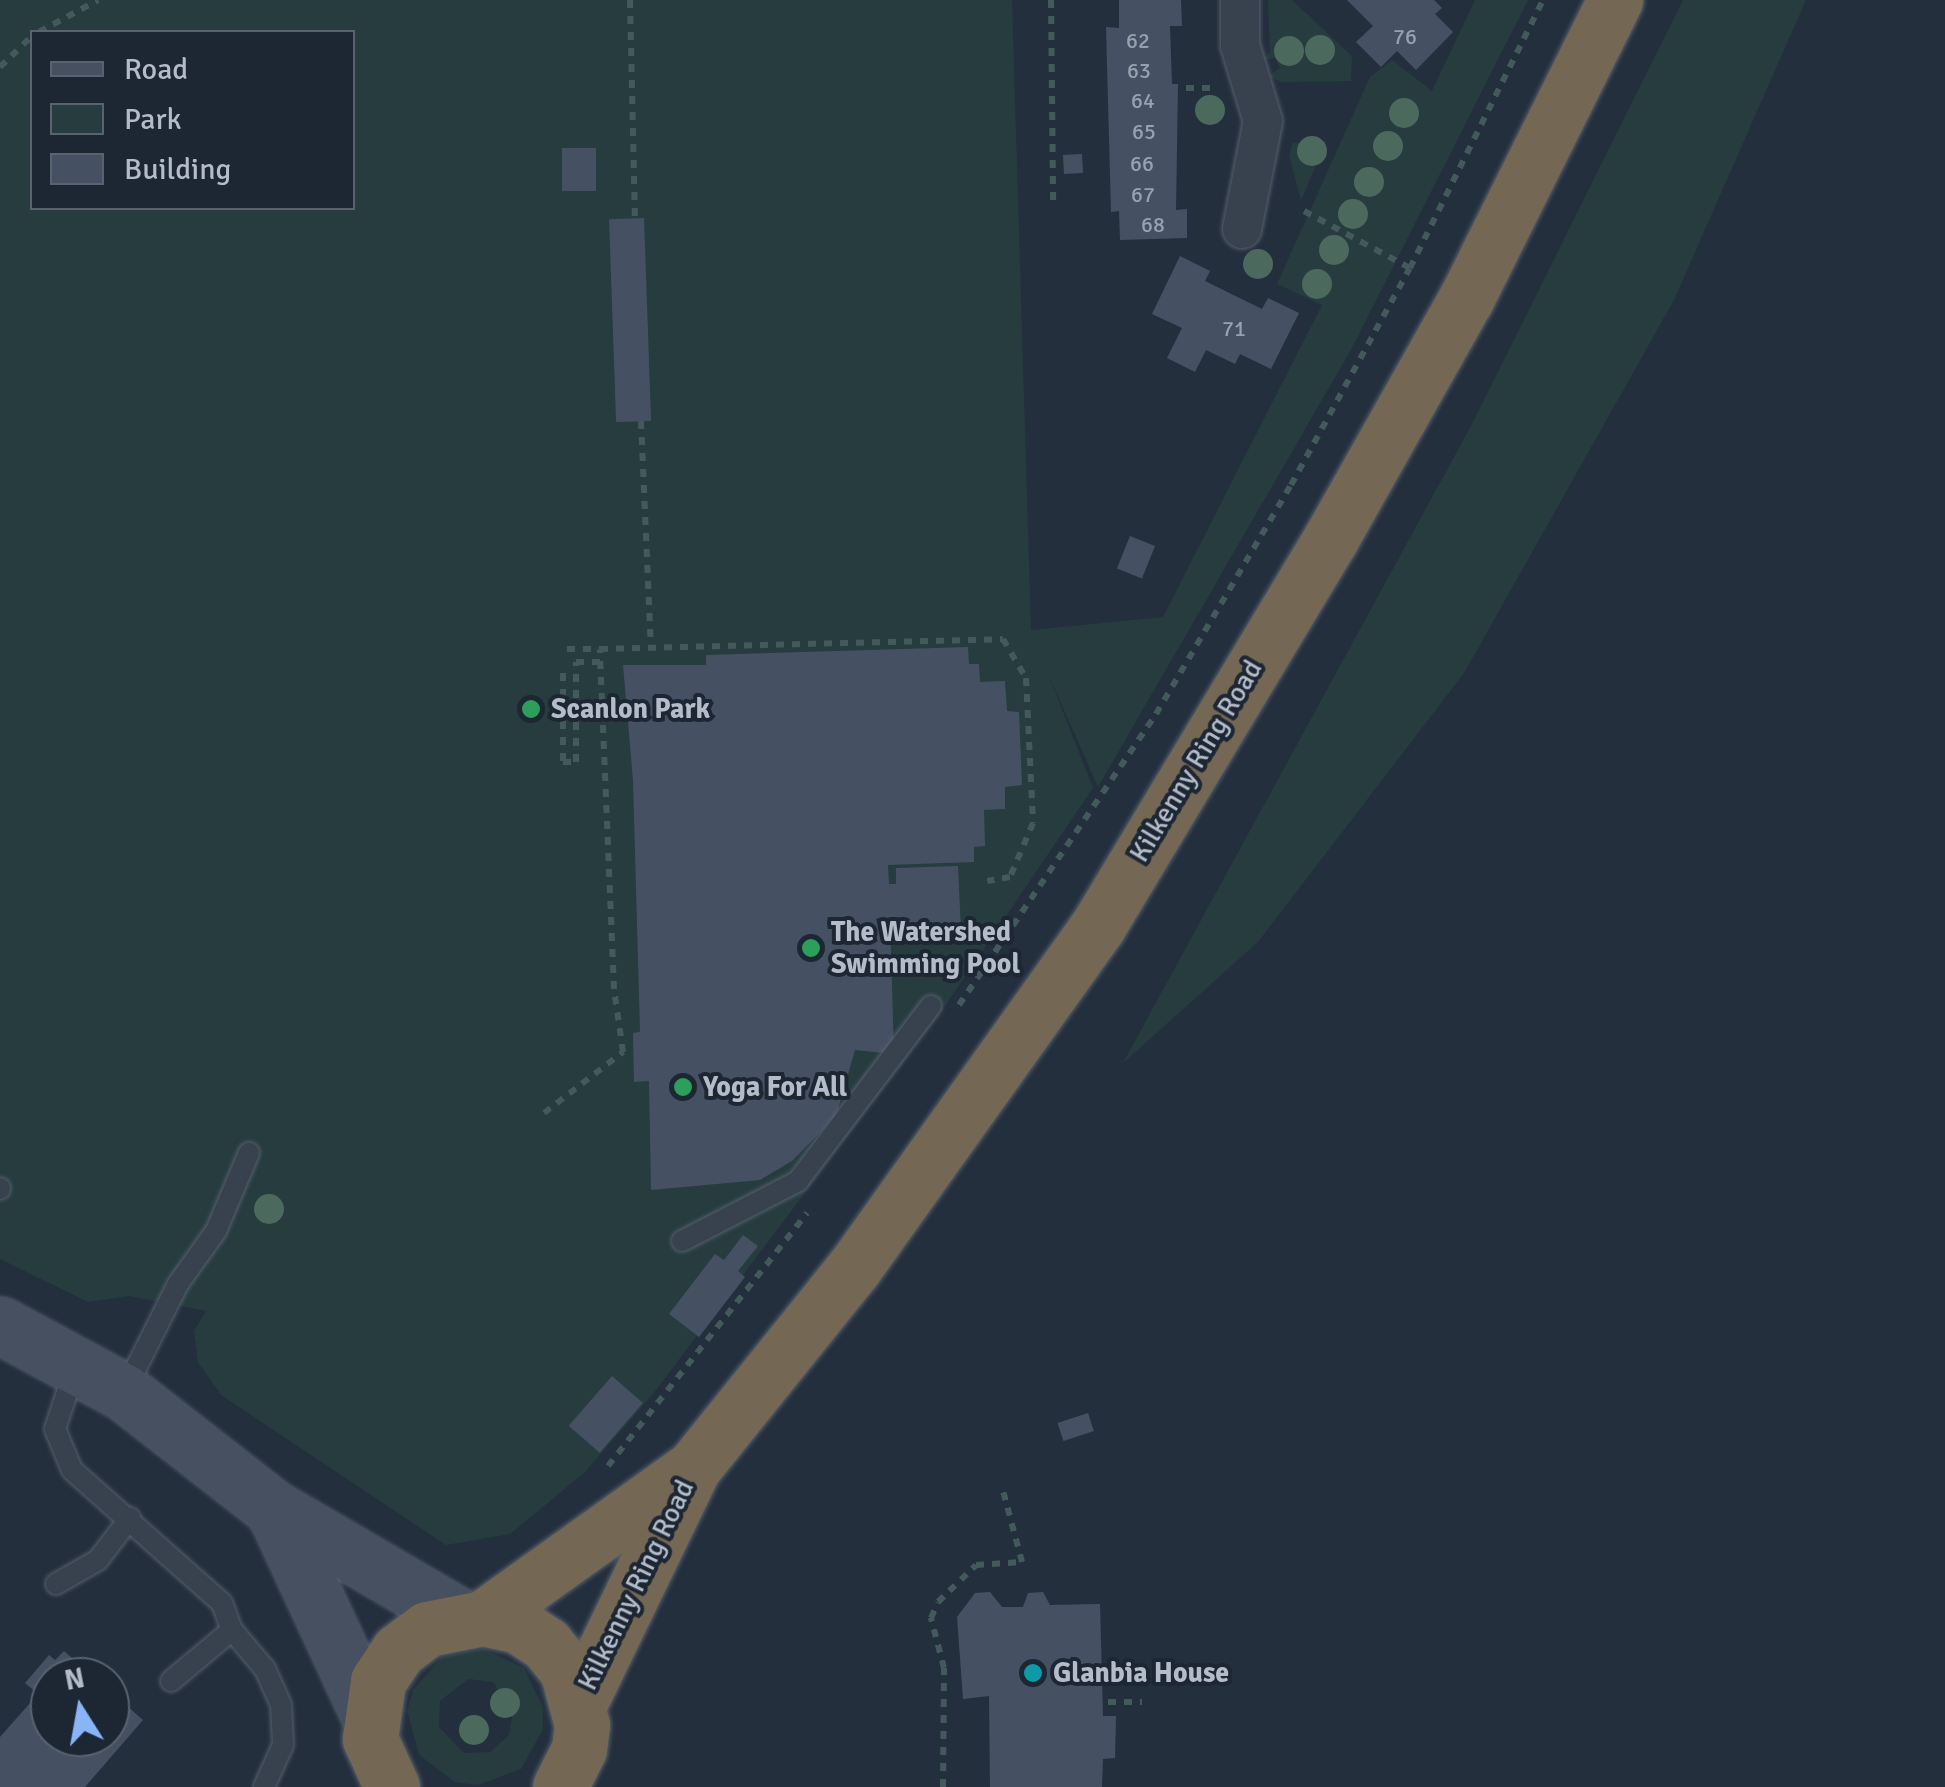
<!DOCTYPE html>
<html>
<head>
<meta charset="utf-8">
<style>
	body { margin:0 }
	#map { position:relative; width:1945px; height:1787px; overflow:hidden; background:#242f3e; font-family:Signika,sans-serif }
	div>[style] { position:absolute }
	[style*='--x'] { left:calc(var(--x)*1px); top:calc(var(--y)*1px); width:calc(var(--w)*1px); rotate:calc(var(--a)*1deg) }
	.green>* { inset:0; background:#263c3f }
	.building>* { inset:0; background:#455162; transform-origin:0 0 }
	.path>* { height:6px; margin-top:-3px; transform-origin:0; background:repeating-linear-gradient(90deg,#44595c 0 8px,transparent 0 16px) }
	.roads { filter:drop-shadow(0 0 2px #565f6c) drop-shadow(0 0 2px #565f6c) }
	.lane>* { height:20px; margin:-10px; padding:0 10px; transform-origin:10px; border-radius:10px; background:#38414e }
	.street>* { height:38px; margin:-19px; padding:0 19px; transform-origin:19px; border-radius:19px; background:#38414e }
	.secondary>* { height:55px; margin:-27.5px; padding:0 27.5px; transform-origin:27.5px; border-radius:27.5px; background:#465061 }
	.highway>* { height:55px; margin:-27.5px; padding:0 27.5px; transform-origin:27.5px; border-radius:27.5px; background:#746855 }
	.trees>* { width:30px; height:30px; margin:-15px; border-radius:50%; background:#4b6a5d }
	.dots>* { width:28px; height:28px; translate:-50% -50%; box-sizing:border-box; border:5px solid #1d2633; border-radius:50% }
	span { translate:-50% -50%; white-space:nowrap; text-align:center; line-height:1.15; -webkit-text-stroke:8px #1d2633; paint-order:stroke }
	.number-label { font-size:22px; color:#98a1af }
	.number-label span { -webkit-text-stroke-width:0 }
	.poi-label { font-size:28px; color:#b4bcc9; font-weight:700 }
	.left { translate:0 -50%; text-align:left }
	.street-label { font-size:28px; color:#b4bcc9 }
	.legend { position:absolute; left:30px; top:30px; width:325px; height:180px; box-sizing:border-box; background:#1d2633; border:2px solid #59626f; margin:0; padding:12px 18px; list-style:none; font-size:30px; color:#b4bcc9 }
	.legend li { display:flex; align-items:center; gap:20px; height:50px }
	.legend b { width:50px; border:2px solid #59626f }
	.north { position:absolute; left:30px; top:1657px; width:100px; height:100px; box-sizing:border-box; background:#1d2633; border:2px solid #59626f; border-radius:50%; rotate:349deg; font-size:28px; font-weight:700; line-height:40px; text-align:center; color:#b4bcc9 }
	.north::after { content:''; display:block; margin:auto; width:35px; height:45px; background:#8ab4f8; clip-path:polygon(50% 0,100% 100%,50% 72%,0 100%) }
</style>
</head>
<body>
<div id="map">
	<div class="green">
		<i style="clip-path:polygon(evenodd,0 0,1012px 0,1031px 630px,1163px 617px,1322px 305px,1277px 284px,1370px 77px,1392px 60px,1432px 91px,1475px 0,1528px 0,1352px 348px,1098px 787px,1049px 676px,1093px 788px,934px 1022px,653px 1394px,585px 1472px,510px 1534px,446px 1545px,221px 1395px,198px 1362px,194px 1331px,206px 1311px,129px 1296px,88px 1302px,0 1259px,0 0,32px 32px,352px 32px,352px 208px,32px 208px,32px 32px)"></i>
		<i style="clip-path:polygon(1268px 0,1292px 0,1352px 56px,1351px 81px,1281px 82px,1268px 76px,1280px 68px,1275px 58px,1261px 61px,1270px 52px)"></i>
		<i style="clip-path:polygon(1683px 0,1806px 0,1674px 300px,1464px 673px,1258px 942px,1123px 1063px,1471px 426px)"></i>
		<i style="clip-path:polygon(1326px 141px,1301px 201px,1289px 155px,1293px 143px)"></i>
		<i style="clip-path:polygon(evenodd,484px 1649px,524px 1668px,543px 1707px,543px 1729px,521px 1769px,478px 1785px,455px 1782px,419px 1755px,407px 1711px,413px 1690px,442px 1657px,484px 1649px,468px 1679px,493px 1682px,513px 1711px,509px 1735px,490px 1752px,464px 1753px,439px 1727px,440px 1701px,468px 1679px)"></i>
	</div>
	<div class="building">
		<i style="clip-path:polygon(1119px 0,1181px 0,1182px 26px,1170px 26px,1172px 84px,1178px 84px,1176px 210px,1187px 209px,1187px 238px,1120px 240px,1119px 211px,1111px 212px,1106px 27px,1119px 28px)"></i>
		<i style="clip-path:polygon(1347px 0,1434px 0,1442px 8px,1435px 14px,1453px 32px,1416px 70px,1397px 51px,1381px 67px,1356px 42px,1373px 26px)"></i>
		<i style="left:562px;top:148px;width:34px;height:43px"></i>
		<i style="left:1082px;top:154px;width:19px;height:19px;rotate:87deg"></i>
		<i style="left:644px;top:218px;width:203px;height:35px;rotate:88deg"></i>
		<i style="clip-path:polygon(1180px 256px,1210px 271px,1205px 281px,1262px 309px,1268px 298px,1299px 313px,1271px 369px,1240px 354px,1235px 364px,1206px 350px,1195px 372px,1167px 358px,1182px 328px,1152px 314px)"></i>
		<i style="left:1130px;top:536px;width:27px;height:35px;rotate:22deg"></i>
		<i style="clip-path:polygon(968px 647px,969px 664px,979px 664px,980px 682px,1005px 681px,1007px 711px,1019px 712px,1022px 785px,1005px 787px,1005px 809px,984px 810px,985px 846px,974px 847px,974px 862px,888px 865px,889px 884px,896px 884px,896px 868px,958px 866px,961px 930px,898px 933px,897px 917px,890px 917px,894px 1054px,855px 1050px,836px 1116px,792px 1161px,760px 1180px,651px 1190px,649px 1081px,634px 1082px,633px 1033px,640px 1032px,633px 780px,623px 665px,706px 665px,706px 655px)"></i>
		<i style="clip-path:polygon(743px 1235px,758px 1246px,738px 1271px,745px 1277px,699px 1337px,669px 1314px,715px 1254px,724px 1260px)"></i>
		<i style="left:612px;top:1376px;width:41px;height:66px;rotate:41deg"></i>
		<i style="left:1088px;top:1413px;width:19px;height:32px;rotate:72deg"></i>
		<i style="clip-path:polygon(990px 1592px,1002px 1607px,1023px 1607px,1028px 1593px,1043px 1592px,1050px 1605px,1100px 1604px,1103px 1716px,1116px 1716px,1115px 1758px,1103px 1759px,1102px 1787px,990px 1787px,989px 1696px,963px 1699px,957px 1617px,975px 1593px)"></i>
		<i style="clip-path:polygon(64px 1651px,94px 1677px,50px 1677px,50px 1737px,110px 1737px,110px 1691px,143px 1720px,85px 1787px,0 1787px,0 1737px,38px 1694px,25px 1683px,49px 1655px,55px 1660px)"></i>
	</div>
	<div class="path">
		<i style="--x:630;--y:0;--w:218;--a:88.7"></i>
		<i style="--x:1051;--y:0;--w:205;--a:89.4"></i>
		<i style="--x:39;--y:32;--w:67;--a:-28.5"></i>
		<i style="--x:0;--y:67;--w:45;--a:-44.1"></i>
		<i style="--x:1186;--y:88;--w:29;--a:0"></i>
		<i style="--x:1304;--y:211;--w:120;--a:28.3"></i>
		<i style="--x:641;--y:421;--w:226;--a:87.5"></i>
		<i style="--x:567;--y:649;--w:33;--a:0"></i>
		<i style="--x:563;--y:673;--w:89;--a:90"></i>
		<i style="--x:563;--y:762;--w:13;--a:0"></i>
		<i style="--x:576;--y:762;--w:100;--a:-90"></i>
		<i style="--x:576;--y:662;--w:25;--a:0"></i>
		<i style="--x:959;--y:1005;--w:351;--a:-55.9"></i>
		<i style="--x:1156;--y:714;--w:266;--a:-59.5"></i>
		<i style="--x:1291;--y:485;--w:247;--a:-61.3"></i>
		<i style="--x:1410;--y:268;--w:299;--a:-63.6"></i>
		<i style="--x:544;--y:1113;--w:100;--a:-37.7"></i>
		<i style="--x:623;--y:1052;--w:64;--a:-98.1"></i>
		<i style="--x:614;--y:989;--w:340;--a:-92.4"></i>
		<i style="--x:600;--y:649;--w:403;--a:-1.4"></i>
		<i style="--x:1003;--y:639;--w:45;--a:59.5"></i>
		<i style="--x:1026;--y:678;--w:145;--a:87.2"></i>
		<i style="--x:1033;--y:823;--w:59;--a:113.1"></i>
		<i style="--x:1010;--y:877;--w:23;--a:170"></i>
		<i style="--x:608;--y:1466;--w:322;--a:-51.8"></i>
		<i style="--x:1108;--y:1702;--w:34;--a:0"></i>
		<i style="--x:943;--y:1787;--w:119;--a:-89.5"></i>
		<i style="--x:944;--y:1668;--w:52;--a:-104.6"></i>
		<i style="--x:931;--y:1618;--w:17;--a:-66"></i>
		<i style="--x:938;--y:1602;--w:53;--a:-44.2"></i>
		<i style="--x:976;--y:1565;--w:46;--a:-3.7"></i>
		<i style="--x:1022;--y:1562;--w:78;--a:-104.9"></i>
	</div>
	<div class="roads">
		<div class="lane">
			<i style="--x:0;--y:1188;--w:1;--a:90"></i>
			<i style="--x:682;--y:1241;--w:131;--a:-27.3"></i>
			<i style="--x:798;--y:1181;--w:220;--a:-52.8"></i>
			<i style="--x:75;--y:1368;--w:64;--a:108.2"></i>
			<i style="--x:55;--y:1429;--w:44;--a:67.5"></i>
			<i style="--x:72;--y:1470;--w:200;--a:41.6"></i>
			<i style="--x:222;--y:1603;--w:29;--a:70"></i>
			<i style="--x:232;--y:1630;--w:51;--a:49.8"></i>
			<i style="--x:265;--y:1669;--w:39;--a:66"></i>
			<i style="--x:281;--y:1705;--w:40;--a:87.1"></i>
			<i style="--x:283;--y:1745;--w:46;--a:114.3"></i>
			<i style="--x:125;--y:1390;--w:119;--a:-63.4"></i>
			<i style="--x:178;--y:1284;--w:65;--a:-54.4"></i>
			<i style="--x:216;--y:1231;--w:85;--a:-67.1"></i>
			<i style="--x:56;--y:1584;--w:48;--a:-29.7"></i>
			<i style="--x:98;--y:1560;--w:53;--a:-52.7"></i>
			<i style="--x:171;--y:1681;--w:80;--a:-39.9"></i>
		</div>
		<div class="street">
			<i style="--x:1240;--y:0;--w:45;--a:90"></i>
			<i style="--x:1240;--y:45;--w:79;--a:73.2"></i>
			<i style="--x:1263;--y:121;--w:110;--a:101"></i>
		</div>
		<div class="secondary">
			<i style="--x:0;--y:1325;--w:141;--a:28.4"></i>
			<i style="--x:124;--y:1392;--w:190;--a:38"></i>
			<i style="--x:274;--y:1509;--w:216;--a:30.2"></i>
			<i style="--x:274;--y:1509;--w:227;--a:65.2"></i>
		</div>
		<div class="highway">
			<i style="--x:483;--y:1618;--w:252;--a:-35.6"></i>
			<i style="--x:580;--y:1702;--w:260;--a:-64.2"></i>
			<i style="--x:693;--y:1468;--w:257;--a:-51.2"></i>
			<i style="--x:854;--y:1268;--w:420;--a:-54.5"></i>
			<i style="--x:1098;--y:926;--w:450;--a:-59"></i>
			<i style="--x:1330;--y:540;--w:277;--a:-60.6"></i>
			<i style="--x:1466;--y:299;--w:334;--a:-63.5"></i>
			<i style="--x:392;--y:1787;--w:53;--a:-114.6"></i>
			<i style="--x:370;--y:1739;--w:59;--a:-82.1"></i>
			<i style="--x:378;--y:1681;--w:36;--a:-56"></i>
			<i style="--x:398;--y:1651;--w:36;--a:-37"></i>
			<i style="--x:427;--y:1629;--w:57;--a:-11.1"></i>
			<i style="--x:483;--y:1618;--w:35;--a:12"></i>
			<i style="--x:517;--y:1625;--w:35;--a:33"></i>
			<i style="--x:546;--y:1644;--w:33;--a:51"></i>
			<i style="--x:567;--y:1670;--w:57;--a:74.7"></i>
			<i style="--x:582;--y:1725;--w:24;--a:97"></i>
			<i style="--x:579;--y:1749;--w:42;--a:116.6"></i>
		</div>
	</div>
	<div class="trees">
		<i style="left:1320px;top:50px"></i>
		<i style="left:1289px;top:51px"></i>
		<i style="left:1210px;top:110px"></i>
		<i style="left:1404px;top:113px"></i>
		<i style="left:1388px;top:146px"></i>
		<i style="left:1312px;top:151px"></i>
		<i style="left:1369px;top:182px"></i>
		<i style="left:1353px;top:214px"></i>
		<i style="left:1334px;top:250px"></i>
		<i style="left:1258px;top:264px"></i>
		<i style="left:1317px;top:284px"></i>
		<i style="left:269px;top:1209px"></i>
		<i style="left:505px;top:1703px"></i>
		<i style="left:474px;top:1730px"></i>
	</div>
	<div class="dots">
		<i style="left:531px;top:709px;background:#2e9e5b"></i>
		<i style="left:811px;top:948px;background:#2e9e5b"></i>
		<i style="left:683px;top:1087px;background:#2e9e5b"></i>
		<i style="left:1033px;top:1673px;background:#0f9aa8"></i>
	</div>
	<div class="number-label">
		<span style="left:1405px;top:37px">76</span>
		<span style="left:1138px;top:41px">62</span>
		<span style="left:1139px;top:71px">63</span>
		<span style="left:1143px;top:101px">64</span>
		<span style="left:1144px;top:132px">65</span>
		<span style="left:1142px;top:164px">66</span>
		<span style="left:1143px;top:195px">67</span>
		<span style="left:1153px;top:225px">68</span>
		<span style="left:1234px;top:329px">71</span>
	</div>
	<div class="poi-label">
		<span class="left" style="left:551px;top:709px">Scanlon Park</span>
		<span class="left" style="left:831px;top:948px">The Watershed<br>Swimming Pool</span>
		<span class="left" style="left:703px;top:1087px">Yoga For All</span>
		<span class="left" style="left:1053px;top:1673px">Glanbia House</span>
	</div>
	<div class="street-label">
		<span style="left:1196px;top:761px;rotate:-59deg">Kilkenny Ring Road</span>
		<span style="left:636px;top:1585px;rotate:-64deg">Kilkenny Ring Road</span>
	</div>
	<ul class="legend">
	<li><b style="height:12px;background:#465061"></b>Road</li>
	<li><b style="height:28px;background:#263c3f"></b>Park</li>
	<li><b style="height:28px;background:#455162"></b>Building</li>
	</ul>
	<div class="north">N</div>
</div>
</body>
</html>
